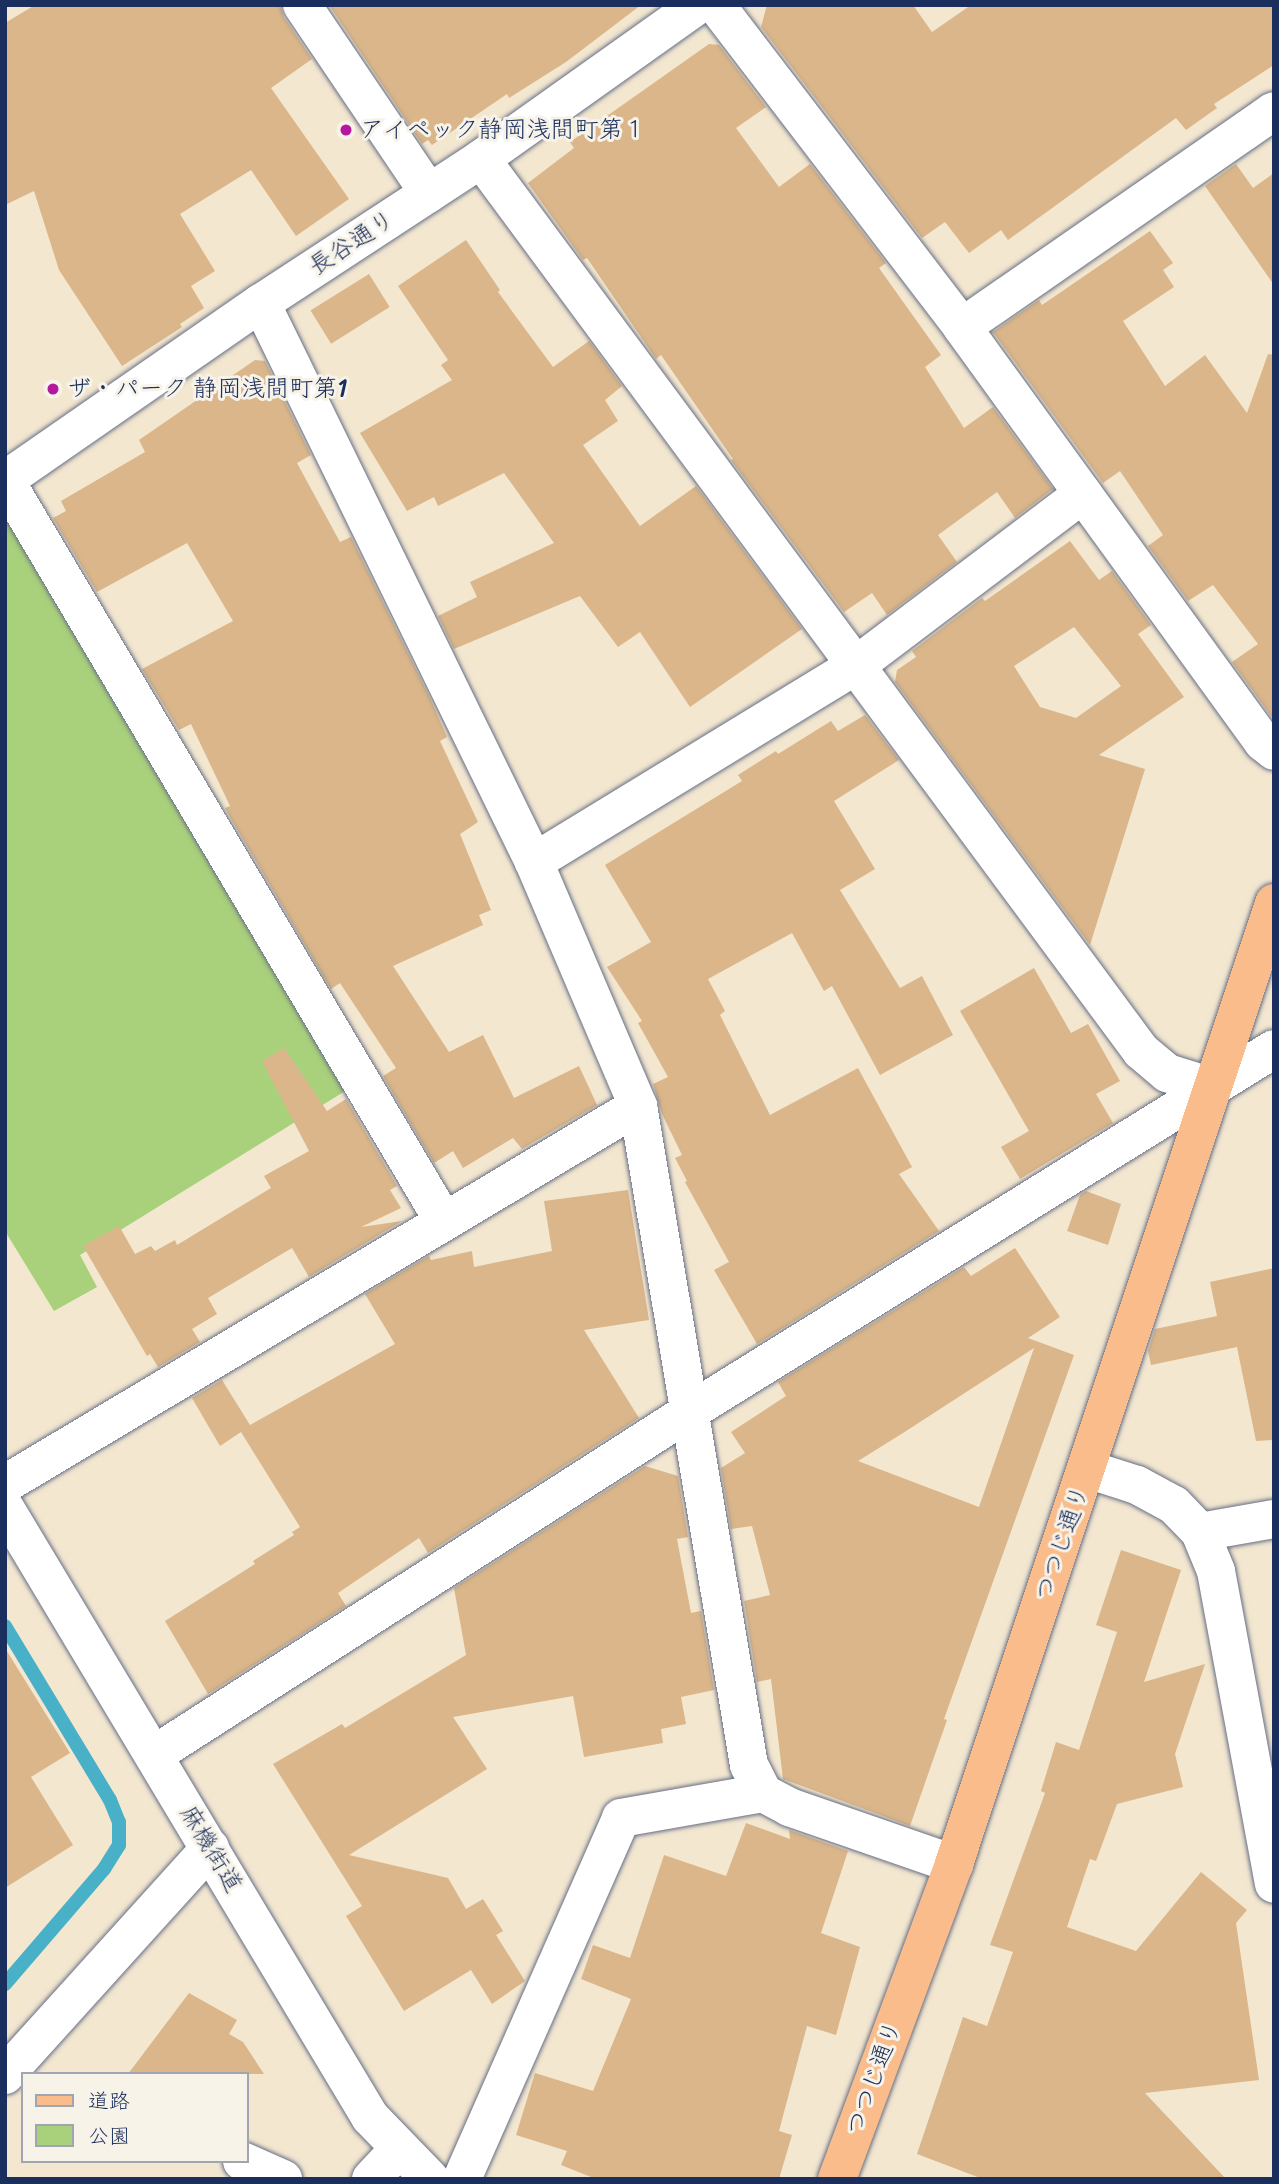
<!DOCTYPE html>
<html>
<head>
<meta charset="utf-8">
<style>
	body { margin:0 }
	#map { position:relative; width:1279px; height:2184px; overflow:hidden; background:#f3e7d0; font-family:Sriracha,"Klee One",sans-serif }
	div>[style] { position:absolute }
	[style*='--x'] { left:calc(var(--x)*1px); top:calc(var(--y)*1px); width:calc(var(--w)*1px); rotate:calc(var(--a)*1deg) }
	.green>* { inset:0; background:#a9d07b }
	.stream>* { height:14px; margin:-7px; padding:0 7px; transform-origin:7px; border-radius:7px; background:#48b0c7 }
	.building>* { inset:0; background:#dab68a; transform-origin:0 0 }
	.roads { filter:drop-shadow(0 0 2px #676f86) drop-shadow(0 0 2px #676f86) }
	.minor>* { height:38px; margin:-19px; padding:0 19px; transform-origin:19px; border-radius:19px; background:#fff }
	.major>* { height:38px; margin:-19px; padding:0 19px; transform-origin:19px; border-radius:19px; background:#fabc8b }
	.dots>* { width:19px; height:19px; translate:-50% -50%; box-sizing:border-box; border:4px solid #f7f3e8; border-radius:50% }
	span { translate:-50% -50%; white-space:nowrap; text-align:center; line-height:1.15; -webkit-text-stroke:6px #f7f3e8; paint-order:stroke }
	.poi-label { font-size:24px; color:#1b2f5e }
	.left { translate:0 -50%; text-align:left }
	.street-label { font-size:24px; color:#1b2f5e }
	.frame { position:absolute; inset:0; border:7px solid #1b2f5e; pointer-events:none }
	.legend { position:absolute; left:21px; top:2072px; width:228px; height:91px; box-sizing:border-box; background:#f7f3e8; border:2px solid #9fa5b1; margin:0; padding:9px 12px; list-style:none; font-size:21px; color:#1b2f5e }
	.legend li { display:flex; align-items:center; gap:14px; height:35px }
	.legend b { width:35px; border:2px solid #9fa5b1 }
</style>
</head>
<body>
<div id="map">
	<div class="green">
		<i style="clip-path:polygon(5px 512px,350px 1088px,80px 1255px,97px 1287px,54px 1311px,5px 1231px)"></i>
	</div>
	<div class="stream">
		<i style="--x:5;--y:1626;--w:203;--a:58.9"></i>
		<i style="--x:110;--y:1800;--w:24;--a:68"></i>
		<i style="--x:119;--y:1822;--w:23;--a:90"></i>
		<i style="--x:119;--y:1845;--w:28;--a:122"></i>
		<i style="--x:104;--y:1869;--w:152;--a:130.7"></i>
	</div>
	<div class="building">
		<i style="clip-path:polygon(35px 5px,280px 5px,284px 17px,312px 59px,271px 88px,349px 199px,296px 236px,251px 170px,180px 214px,215px 271px,191px 286px,204px 308px,180px 324px,182px 327px,122px 366px,59px 270px,34px 191px,5px 205px,5px 23px)"></i>
		<i style="clip-path:polygon(329px 5px,641px 5px,566px 62px,509px 98px,507px 94px,432px 145px,428px 140px,422px 144px)"></i>
		<i style="clip-path:polygon(767px 5px,913px 5px,932px 32px,971px 5px,1274px 5px,1274px 65px,1214px 104px,1217px 108px,1186px 130px,1176px 118px,1008px 240px,1001px 230px,969px 253px,945px 222px,922px 238px,761px 27px)"></i>
		<i style="clip-path:polygon(709px 44px,719px 45px,766px 107px,736px 128px,779px 187px,810px 164px,886px 263px,879px 268px,941px 355px,925px 367px,964px 428px,993px 407px,1053px 489px,1015px 518px,997px 492px,938px 535px,957px 562px,887px 615px,872px 593px,844px 612px,731px 460px,733px 459px,661px 355px,656px 359px,587px 258px,583px 260px,528px 183px,574px 148px,570px 142px)"></i>
		<i style="clip-path:polygon(1236px 164px,1253px 188px,1274px 173px,1274px 285px,1205px 186px)"></i>
		<i style="clip-path:polygon(1150px 231px,1173px 263px,1163px 270px,1174px 287px,1123px 321px,1165px 386px,1205px 355px,1247px 413px,1268px 354px,1274px 355px,1274px 720px,1232px 662px,1258px 644px,1213px 585px,1188px 601px,1148px 546px,1163px 535px,1120px 471px,1103px 483px,993px 332px,1039px 300px,1042px 305px)"></i>
		<i style="clip-path:polygon(466px 240px,500px 290px,498px 292px,553px 367px,589px 341px,622px 386px,605px 400px,618px 421px,583px 445px,640px 526px,696px 486px,802px 629px,690px 707px,640px 632px,618px 647px,580px 596px,454px 649px,438px 616px,477px 597px,470px 582px,554px 543px,504px 473px,438px 506px,434px 497px,407px 511px,360px 433px,452px 380px,441px 365px,448px 360px,398px 286px)"></i>
		<i style="left:369px;top:274px;width:39px;height:69px;rotate:58deg"></i>
		<i style="clip-path:polygon(255px 360px,265px 361px,311px 455px,297px 463px,340px 542px,351px 537px,430px 698px,447px 737px,440px 741px,478px 822px,460px 834px,491px 910px,479px 915px,483px 925px,393px 966px,449px 1052px,483px 1035px,514px 1098px,579px 1066px,597px 1105px,522px 1149px,513px 1138px,463px 1168px,453px 1151px,434px 1163px,383px 1076px,396px 1068px,340px 983px,331px 989px,230px 817px,225px 808px,230px 806px,191px 724px,179px 730px,142px 669px,233px 621px,187px 543px,97px 592px,53px 518px,66px 511px,61px 501px,145px 452px,139px 440px)"></i>
		<i style="clip-path:polygon(evenodd,1070px 541px,1099px 580px,1112px 571px,1151px 625px,1138px 634px,1184px 697px,1099px 755px,1145px 769px,1090px 945px,895px 682px,897px 670px,916px 657px,912px 651px,982px 598px,985px 601px,1070px 541px,1074px 627px,1121px 686px,1076px 718px,1040px 707px,1014px 666px,1074px 627px)"></i>
		<i style="clip-path:polygon(865px 715px,899px 760px,834px 801px,875px 869px,840px 890px,900px 988px,922px 976px,953px 1035px,880px 1075px,832px 986px,824px 991px,792px 933px,708px 979px,725px 1011px,720px 1015px,770px 1115px,858px 1068px,912px 1167px,899px 1174px,939px 1231px,757px 1344px,714px 1270px,729px 1262px,685px 1182px,687px 1181px,675px 1158px,682px 1155px,662px 1114px,653px 1084px,668px 1077px,638px 1023px,642px 1021px,607px 967px,651px 942px,605px 865px,742px 781px,738px 775px,776px 751px,778px 754px,831px 721px,838px 731px)"></i>
		<i style="clip-path:polygon(1034px 968px,1071px 1033px,1088px 1024px,1120px 1081px,1096px 1094px,1113px 1123px,1020px 1179px,1001px 1147px,1029px 1131px,960px 1011px)"></i>
		<i style="clip-path:polygon(284px 1048px,327px 1111px,346px 1099px,397px 1186px,390px 1190px,401px 1208px,361px 1227px,402px 1221px,309px 1277px,292px 1248px,208px 1298px,217px 1314px,192px 1329px,200px 1342px,158px 1367px,150px 1354px,147px 1356px,83px 1246px,119px 1226px,135px 1254px,151px 1246px,155px 1251px,175px 1240px,177px 1245px,271px 1188px,264px 1176px,309px 1151px,262px 1061px)"></i>
		<i style="clip-path:polygon(628px 1190px,649px 1320px,584px 1330px,639px 1418px,428px 1553px,419px 1538px,338px 1593px,346px 1606px,208px 1694px,165px 1621px,255px 1564px,253px 1561px,294px 1535px,292px 1532px,300px 1527px,241px 1432px,220px 1446px,192px 1398px,222px 1380px,250px 1425px,395px 1344px,365px 1294px,429px 1256px,431px 1260px,472px 1251px,474px 1267px,552px 1251px,544px 1201px)"></i>
		<i style="clip-path:polygon(1086px 1191px,1121px 1204px,1108px 1245px,1067px 1231px,1080px 1195px)"></i>
		<i style="clip-path:polygon(evenodd,1015px 1248px,1060px 1317px,1028px 1338px,1074px 1355px,944px 1719px,947px 1720px,910px 1826px,783px 1779px,771px 1679px,757px 1682px,744px 1601px,770px 1595px,752px 1526px,731px 1529px,721px 1468px,745px 1453px,731px 1432px,786px 1396px,778px 1382px,964px 1267px,971px 1276px,1015px 1248px,1034px 1348px,979px 1507px,858px 1461px,903px 1433px,1034px 1348px)"></i>
		<i style="clip-path:polygon(1274px 1268px,1274px 1440px,1256px 1441px,1237px 1347px,1151px 1365px,1148px 1351px,1155px 1329px,1217px 1316px,1210px 1282px)"></i>
		<i style="clip-path:polygon(645px 1466px,678px 1476px,688px 1537px,677px 1539px,691px 1613px,701px 1611px,714px 1690px,681px 1697px,686px 1724px,661px 1729px,663px 1743px,584px 1757px,573px 1696px,453px 1717px,487px 1769px,349px 1855px,448px 1878px,466px 1909px,483px 1899px,503px 1931px,496px 1935px,525px 1981px,492px 2004px,471px 1970px,404px 2011px,346px 1916px,362px 1906px,273px 1764px,342px 1724px,345px 1728px,466px 1655px,454px 1588px)"></i>
		<i style="clip-path:polygon(1121px 1550px,1181px 1570px,1144px 1682px,1205px 1664px,1175px 1754px,1183px 1787px,1117px 1804px,1096px 1861px,1090px 1859px,1067px 1927px,1136px 1951px,1201px 1872px,1247px 1910px,1236px 1923px,1259px 2080px,1145px 2093px,1226px 2179px,983px 2179px,917px 2154px,963px 2017px,987px 2026px,1013px 1952px,990px 1945px,1045px 1793px,1041px 1791px,1056px 1742px,1079px 1750px,1117px 1632px,1096px 1625px)"></i>
		<i style="clip-path:polygon(5px 1648px,70px 1753px,31px 1777px,73px 1845px,5px 1888px)"></i>
		<i style="clip-path:polygon(746px 1823px,790px 1839px,789px 1830px,848px 1851px,821px 1933px,860px 1947px,836px 2035px,807px 2026px,779px 2131px,792px 2135px,779px 2179px,596px 2179px,561px 2165px,567px 2151px,516px 2135px,535px 2073px,593px 2091px,631px 1999px,581px 1979px,593px 1945px,630px 1958px,664px 1855px,726px 1876px)"></i>
		<i style="clip-path:polygon(189px 1993px,237px 2020px,229px 2034px,243px 2042px,264px 2074px,128px 2074px)"></i>
	</div>
	<div class="roads">
		<div class="minor">
			<i style="--x:302;--y:5;--w:227;--a:56"></i>
			<i style="--x:716;--y:5;--w:405;--a:52.6"></i>
			<i style="--x:962;--y:327;--w:513;--a:54.05"></i>
			<i style="--x:1263;--y:742;--w:14;--a:39"></i>
			<i style="--x:481;--y:159;--w:1110;--a:53.5"></i>
			<i style="--x:1141;--y:1051;--w:34;--a:40"></i>
			<i style="--x:1167;--y:1073;--w:47;--a:17.3"></i>
			<i style="--x:261;--y:303;--w:622;--a:63.97"></i>
			<i style="--x:534;--y:862;--w:265;--a:66.9"></i>
			<i style="--x:638;--y:1106;--w:668;--a:80.44"></i>
			<i style="--x:749;--y:1765;--w:31;--a:63"></i>
			<i style="--x:763;--y:1793;--w:30;--a:28"></i>
			<i style="--x:789;--y:1807;--w:175;--a:19.1"></i>
			<i style="--x:962;--y:327;--w:379;--a:-34.7"></i>
			<i style="--x:5;--y:480;--w:860;--a:59.38"></i>
			<i style="--x:5;--y:480;--w:311;--a:-34.7"></i>
			<i style="--x:261;--y:303;--w:263;--a:-33.2"></i>
			<i style="--x:481;--y:159;--w:266;--a:-35.4"></i>
			<i style="--x:534;--y:862;--w:380;--a:-31.4"></i>
			<i style="--x:858;--y:664;--w:282;--a:-37.1"></i>
			<i style="--x:1087;--y:1469;--w:52;--a:17.7"></i>
			<i style="--x:1137;--y:1485;--w:42;--a:28.4"></i>
			<i style="--x:1174;--y:1505;--w:37;--a:46"></i>
			<i style="--x:1200;--y:1532;--w:42;--a:67.7"></i>
			<i style="--x:1216;--y:1571;--w:318;--a:79.5"></i>
			<i style="--x:5;--y:1484;--w:737;--a:-30.84"></i>
			<i style="--x:5;--y:1508;--w:710;--a:59.06"></i>
			<i style="--x:370;--y:2117;--w:86;--a:45.9"></i>
			<i style="--x:1200;--y:1532;--w:75;--a:-10"></i>
			<i style="--x:155;--y:1754;--w:634;--a:-32.64"></i>
			<i style="--x:689;--y:1412;--w:688;--a:-31.82"></i>
			<i style="--x:5;--y:2075;--w:306;--a:-47.9"></i>
			<i style="--x:242;--y:2161;--w:45;--a:23.7"></i>
			<i style="--x:371;--y:2179;--w:42;--a:-46.9"></i>
			<i style="--x:462;--y:2179;--w:394;--a:-66.2"></i>
			<i style="--x:621;--y:1818;--w:144;--a:-10"></i>
		</div>
		<div class="major">
			<i style="--x:837;--y:2179;--w:336;--a:-69.6"></i>
			<i style="--x:954;--y:1864;--w:1013;--a:-71.58"></i>
		</div>
	</div>
	<div class="dots">
		<i style="left:346px;top:130px;background:#b5179e"></i>
		<i style="left:53px;top:389px;background:#b5179e"></i>
	</div>
	<div class="poi-label">
		<span class="left" style="left:360px;top:130px">アイペック静岡浅間町第１</span>
		<span class="left" style="left:67px;top:389px">ザ・パーク 静岡浅間町第1</span>
	</div>
	<div class="street-label">
		<span style="left:352px;top:243px;rotate:-33deg">長谷通り</span>
		<span style="left:1062px;top:1543px;rotate:-71deg">つつじ通り</span>
		<span style="left:211px;top:1849px;rotate:59deg">麻機街道</span>
		<span style="left:874px;top:2078px;rotate:-70deg">つつじ通り</span>
	</div>
	<div class="frame"></div>
	<ul class="legend">
	<li><b style="height:9px;background:#fabc8b"></b>道路</li>
	<li><b style="height:19px;background:#a9d07b"></b>公園</li>
	</ul>
</div>
</body>
</html>
